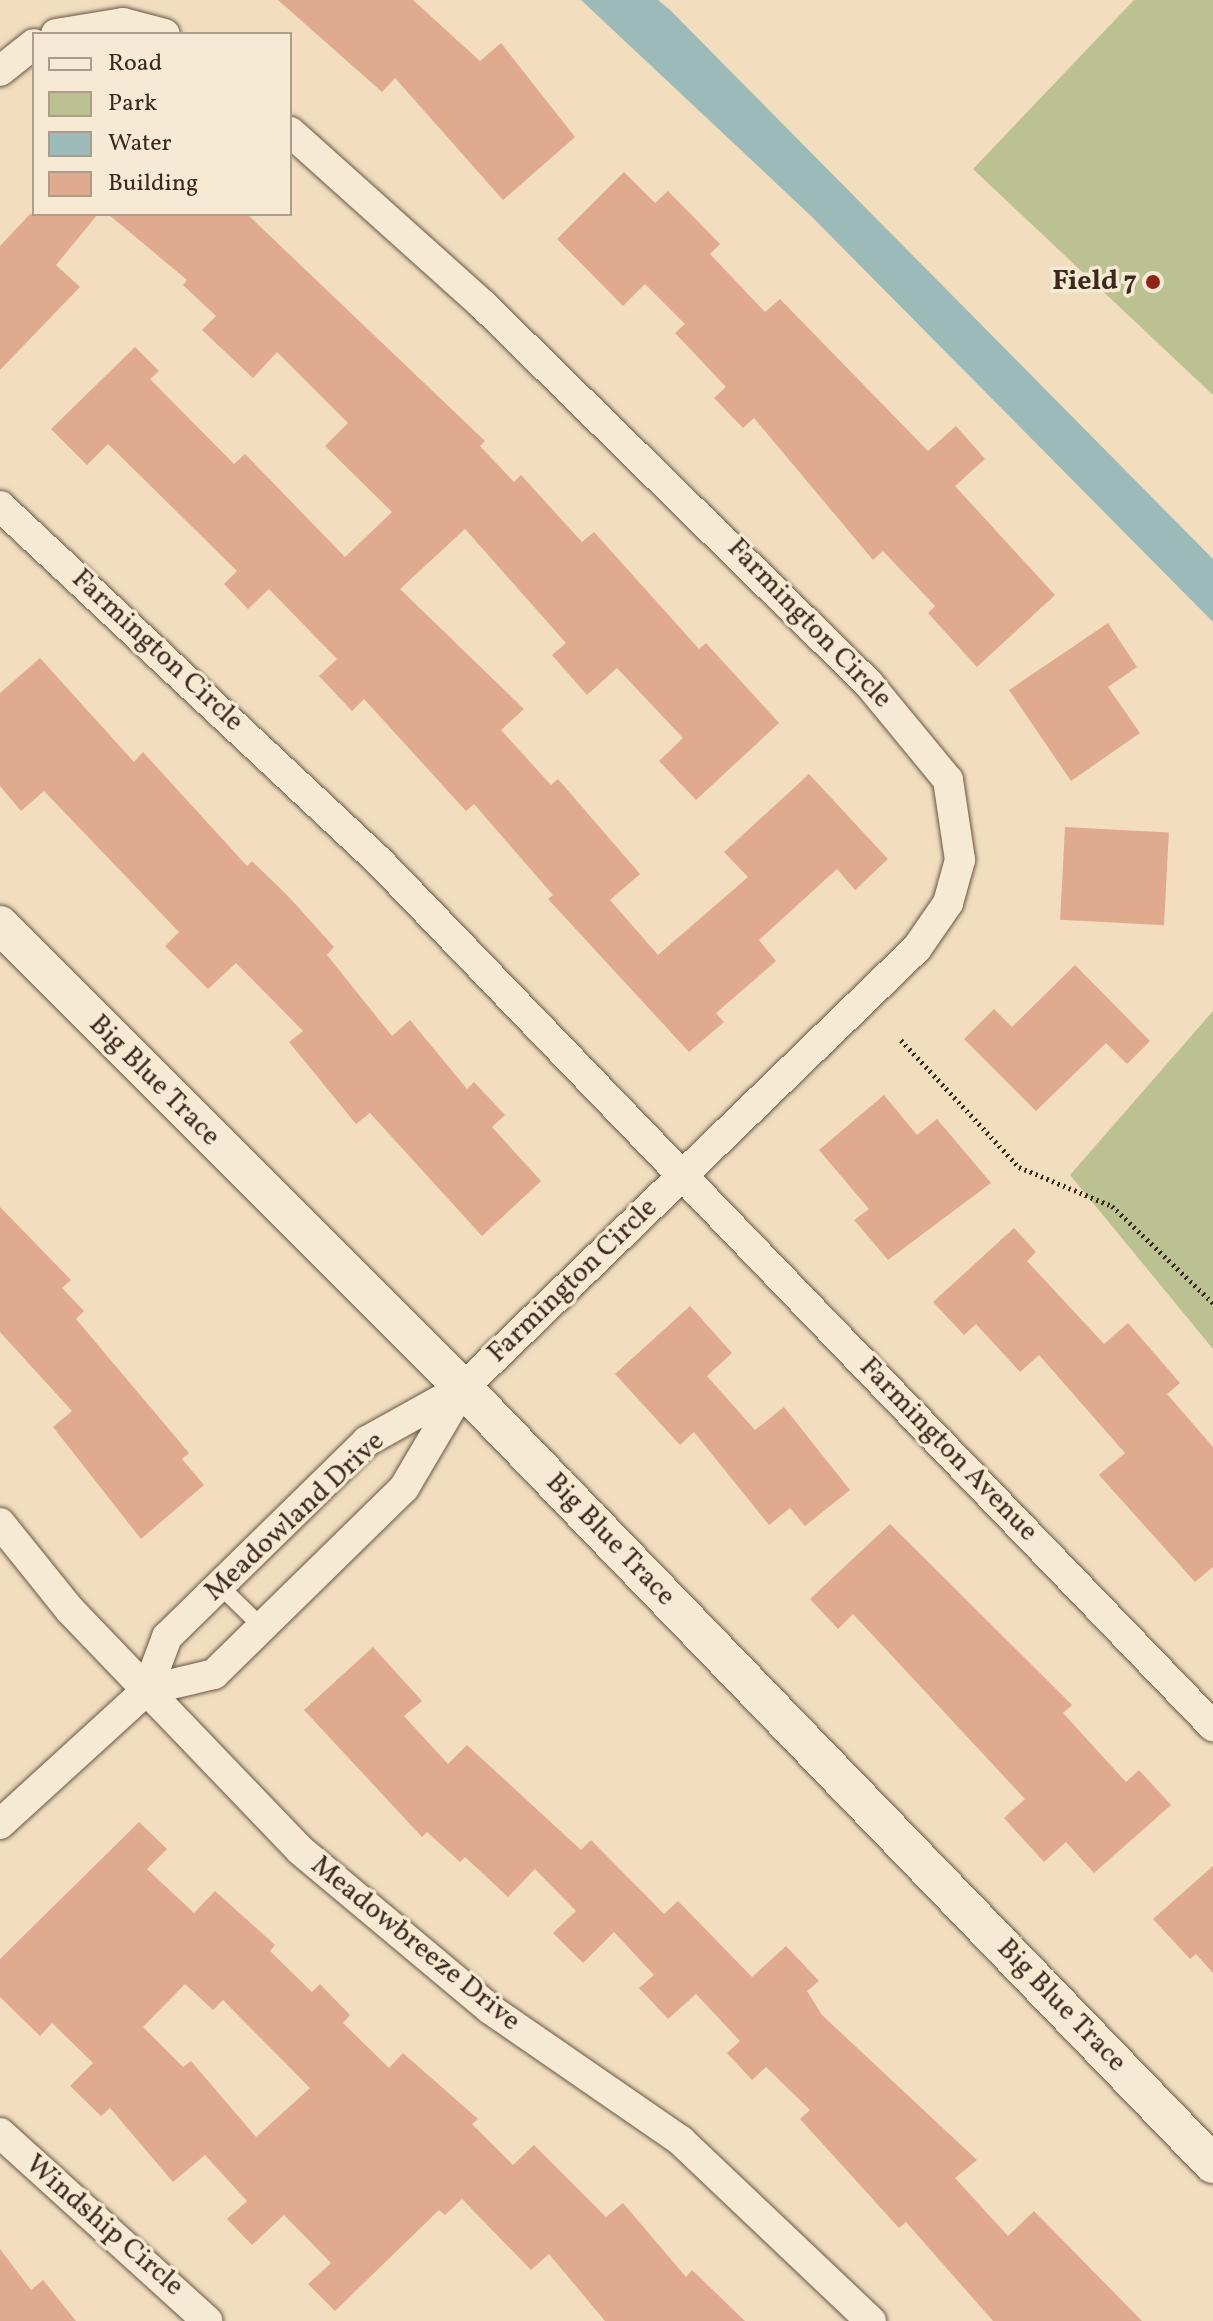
<!DOCTYPE html>
<html>
<head>
<meta charset="utf-8">
<style>
	body { margin:0 }
	#map { position:relative; width:1213px; height:2321px; overflow:hidden; background:#f2debf; font-family:Vollkorn,serif }
	div>[style] { position:absolute }
	[style*='--x'] { left:calc(var(--x)*1px); top:calc(var(--y)*1px); width:calc(var(--w)*1px); rotate:calc(var(--a)*1deg) }
	.green>* { inset:0; background:#bcc191 }
	.water>* { inset:0; background:#9cbbb8 }
	.building>* { inset:0; background:#e0aa8f; transform-origin:0 0 }
	.path>* { height:5px; margin-top:-2.5px; transform-origin:0; background:repeating-linear-gradient(90deg,#3d281d 0 2px,transparent 0 6px) }
	.roads { filter:drop-shadow(0 0 2px #6a5646) drop-shadow(0 0 2px #6a5646) }
	.service>* { height:16px; margin:-8px; padding:0 8px; transform-origin:8px; border-radius:8px; background:#f7ead5 }
	.minor>* { height:30px; margin:-15px; padding:0 15px; transform-origin:15px; border-radius:15px; background:#f7ead5 }
	.tertiary>* { height:38px; margin:-19px; padding:0 19px; transform-origin:19px; border-radius:19px; background:#f7ead5 }
	.dots>* { width:22px; height:22px; translate:-50% -50%; box-sizing:border-box; border:4px solid #f7ead5; border-radius:50% }
	span { translate:-50% -50%; white-space:nowrap; text-align:center; line-height:1.15; -webkit-text-stroke:7px #f7ead5; paint-order:stroke }
	.poi-label { font-size:28px; color:#3d281d; font-weight:700 }
	.right { translate:-100% -50%; text-align:right }
	.street-label { font-size:28px; color:#3d281d }
	.legend { position:absolute; left:32px; top:32px; width:260px; height:184px; box-sizing:border-box; background:#f7ead5; border:2px solid #ad9c8b; margin:0; padding:10px 14px; list-style:none; font-size:24px; color:#3d281d }
	.legend li { display:flex; align-items:center; gap:16px; height:40px }
	.legend b { width:40px; border:2px solid #ad9c8b }
</style>
</head>
<body>
<div id="map">
	<div class="green">
		<i style="clip-path:polygon(1134px 0,1213px 0,1213px 395px,973px 169px)"></i>
		<i style="clip-path:polygon(1213px 1011px,1213px 1349px,1070px 1175px)"></i>
	</div>
	<div class="water">
		<i style="clip-path:polygon(581px 0,658px 0,670px 10px,1213px 559px,1213px 622px,811px 216px)"></i>
	</div>
	<div class="building">
		<i style="clip-path:polygon(278px 0,413px 0,480px 61px,501px 43px,575px 137px,503px 200px,395px 78px,382px 92px)"></i>
		<i style="clip-path:polygon(624px 172px,655px 203px,668px 191px,720px 244px,710px 254px,765px 312px,780px 299px,928px 451px,956px 426px,985px 459px,955px 486px,1055px 595px,977px 667px,928px 613px,935px 606px,883px 551px,873px 560px,754px 418px,743px 428px,714px 398px,726px 387px,675px 333px,685px 324px,645px 284px,623px 306px,557px 239px)"></i>
		<i style="clip-path:polygon(30px 214px,98px 214px,56px 265px,80px 287px,0 370px,0 246px)"></i>
		<i style="clip-path:polygon(108px 214px,247px 214px,485px 441px,480px 446px,514px 482px,521px 475px,582px 542px,594px 532px,699px 649px,706px 643px,779px 723px,696px 800px,659px 761px,683px 738px,617px 668px,587px 695px,552px 655px,566px 643px,465px 529px,400px 589px,524px 709px,501px 730px,551px 785px,558px 779px,640px 874px,610px 900px,658px 955px,748px 877px,724px 852px,809px 774px,888px 859px,855px 890px,837px 869px,759px 940px,776px 961px,716px 1013px,724px 1022px,689px 1052px,548px 899px,553px 895px,474px 804px,466px 811px,364px 699px,352px 711px,319px 676px,337px 659px,269px 589px,248px 609px,224px 584px,237px 571px,108px 444px,87px 465px,51px 429px,135px 347px,159px 371px,150px 379px,234px 464px,245px 454px,345px 557px,392px 512px,325px 446px,348px 423px,277px 352px,253px 378px,202px 330px,216px 316px,183px 285px,187px 280px)"></i>
		<i style="clip-path:polygon(1108px 623px,1137px 667px,1108px 687px,1140px 733px,1071px 781px,1009px 690px)"></i>
		<i style="clip-path:polygon(40px 658px,134px 762px,143px 752px,247px 866px,252px 861px,288px 896px,334px 947px,327px 955px,392px 1036px,410px 1020px,467px 1089px,474px 1082px,505px 1115px,492px 1127px,541px 1181px,482px 1236px,370px 1113px,356px 1124px,289px 1042px,303px 1031px,236px 963px,208px 989px,165px 946px,179px 932px,44px 791px,21px 811px,0 786px,0 693px)"></i>
		<i style="left:1065px;top:827px;width:104px;height:93px;rotate:3deg"></i>
		<i style="clip-path:polygon(1075px 965px,1150px 1041px,1127px 1064px,1106px 1043px,1036px 1111px,964px 1039px,994px 1009px,1012px 1027px)"></i>
		<i style="clip-path:polygon(884px 1095px,917px 1135px,937px 1119px,991px 1183px,888px 1260px,854px 1220px,869px 1209px,819px 1150px)"></i>
		<i style="clip-path:polygon(0 1207px,71px 1280px,62px 1288px,84px 1311px,76px 1319px,189px 1453px,182px 1459px,204px 1485px,141px 1539px,53px 1427px,72px 1411px,0 1332px)"></i>
		<i style="clip-path:polygon(1014px 1228px,1036px 1252px,1027px 1261px,1104px 1344px,1128px 1323px,1180px 1383px,1167px 1394px,1213px 1447px,1213px 1567px,1195px 1582px,1099px 1475px,1125px 1453px,1039px 1355px,1020px 1372px,976px 1324px,964px 1335px,933px 1302px)"></i>
		<i style="clip-path:polygon(690px 1306px,732px 1353px,707px 1376px,755px 1430px,784px 1407px,850px 1490px,805px 1526px,790px 1508px,769px 1525px,694px 1432px,680px 1445px,615px 1374px)"></i>
		<i style="clip-path:polygon(890px 1524px,1072px 1705px,1063px 1713px,1126px 1782px,1139px 1770px,1171px 1805px,1094px 1873px,1066px 1842px,1044px 1862px,1004px 1818px,1025px 1799px,853px 1614px,838px 1629px,810px 1599px)"></i>
		<i style="clip-path:polygon(373px 1647px,422px 1701px,404px 1716px,448px 1764px,467px 1745px,581px 1850px,591px 1840px,664px 1914px,678px 1901px,752px 1977px,786px 1946px,819px 1981px,807px 1991px,822px 2015px,977px 2160px,955px 2178px,1008px 2236px,1034px 2211px,1142px 2321px,993px 2321px,906px 2222px,899px 2228px,800px 2119px,810px 2110px,766px 2067px,752px 2080px,727px 2053px,740px 2041px,696px 1994px,668px 2019px,639px 1988px,654px 1975px,614px 1932px,583px 1963px,553px 1933px,576px 1911px,535px 1869px,508px 1897px,465px 1857px,460px 1862px,427px 1832px,422px 1837px,304px 1710px)"></i>
		<i style="clip-path:polygon(evenodd,139px 1822px,167px 1849px,147px 1869px,194px 1913px,215px 1891px,275px 1945px,270px 1951px,312px 1992px,320px 1984px,350px 2015px,343px 2023px,389px 2068px,403px 2053px,478px 2119px,472px 2124px,513px 2165px,534px 2145px,606px 2217px,623px 2203px,686px 2277px,692px 2270px,745px 2321px,605px 2321px,549px 2254px,531px 2270px,462px 2199px,445px 2215px,439px 2210px,335px 2311px,308px 2284px,331px 2263px,284px 2215px,252px 2245px,227px 2219px,247px 2201px,205px 2155px,173px 2182px,110px 2108px,101px 2116px,70px 2086px,93px 2063px,52px 2023px,40px 2036px,0 1997px,0 1959px,139px 1822px,185px 1984px,213px 2010px,223px 2000px,310px 2088px,256px 2137px,191px 2061px,183px 2067px,143px 2027px,185px 1984px)"></i>
		<i style="clip-path:polygon(1213px 1866px,1213px 1973px,1196px 1954px,1190px 1959px,1153px 1919px)"></i>
		<i style="clip-path:polygon(0 2249px,31px 2290px,43px 2280px,76px 2321px,0 2321px)"></i>
	</div>
	<div class="path">
		<i style="--x:901;--y:1040;--w:173;--a:47.1"></i>
		<i style="--x:1019;--y:1167;--w:101;--a:22.8"></i>
		<i style="--x:1112;--y:1206;--w:140;--a:43.8"></i>
	</div>
	<div class="roads">
		<div class="service">
			<i style="--x:220;--y:1586;--w:59;--a:44.3"></i>
		</div>
		<div class="minor">
			<i style="--x:56;--y:34;--w:68;--a:-9.3"></i>
			<i style="--x:123;--y:23;--w:43;--a:14.7"></i>
			<i style="--x:0;--y:71;--w:43;--a:-38.5"></i>
			<i style="--x:0;--y:506;--w:519;--a:43.13"></i>
			<i style="--x:379;--y:861;--w:1202;--a:46.05"></i>
			<i style="--x:0;--y:1523;--w:112;--a:51.2"></i>
			<i style="--x:70;--y:1610;--w:332;--a:46.2"></i>
			<i style="--x:300;--y:1850;--w:248;--a:39.9"></i>
			<i style="--x:490;--y:2009;--w:232;--a:34.6"></i>
			<i style="--x:681;--y:2141;--w:262;--a:43.5"></i>
			<i style="--x:147;--y:1690;--w:69;--a:-13.4"></i>
			<i style="--x:214;--y:1674;--w:266;--a:-44.4"></i>
			<i style="--x:404;--y:1488;--w:116;--a:-59.5"></i>
			<i style="--x:463;--y:1388;--w:632;--a:-44.1"></i>
			<i style="--x:917;--y:948;--w:55;--a:-55.4"></i>
			<i style="--x:948;--y:903;--w:45;--a:-74.4"></i>
			<i style="--x:960;--y:860;--w:81;--a:-98.5"></i>
			<i style="--x:948;--y:780;--w:124;--a:-129.5"></i>
			<i style="--x:869;--y:684;--w:542;--a:-135.52"></i>
			<i style="--x:482;--y:304;--w:258;--a:-138.1"></i>
			<i style="--x:0;--y:1824;--w:199;--a:-42.4"></i>
			<i style="--x:147;--y:1690;--w:57;--a:-69.3"></i>
			<i style="--x:167;--y:1637;--w:280;--a:-44.4"></i>
			<i style="--x:367;--y:1441;--w:107;--a:-29"></i>
			<i style="--x:0;--y:2133;--w:280;--a:42.2"></i>
		</div>
		<div class="tertiary">
			<i style="--x:0;--y:925;--w:655;--a:45"></i>
			<i style="--x:463;--y:1388;--w:1079;--a:45.98"></i>
		</div>
	</div>
	<div class="dots">
		<i style="left:1153px;top:282px;background:#8f2418"></i>
	</div>
	<div class="poi-label">
		<span class="right" style="left:1137px;top:282px">Field 7</span>
	</div>
	<div class="street-label">
		<span style="left:809px;top:624px;rotate:46deg">Farmington Circle</span>
		<span style="left:157px;top:651px;rotate:43deg">Farmington Circle</span>
		<span style="left:154px;top:1081px;rotate:45deg">Big Blue Trace</span>
		<span style="left:573px;top:1281px;rotate:-44deg">Farmington Circle</span>
		<span style="left:948px;top:1450px;rotate:46deg">Farmington Avenue</span>
		<span style="left:295px;top:1517px;rotate:-43deg">Meadowland Drive</span>
		<span style="left:610px;top:1540px;rotate:46deg">Big Blue Trace</span>
		<span style="left:415px;top:1944px;rotate:39deg">Meadowbreeze Drive</span>
		<span style="left:1061px;top:2006px;rotate:46deg">Big Blue Trace</span>
		<span style="left:104px;top:2226px;rotate:41deg">Windship Circle</span>
	</div>
	<ul class="legend">
	<li><b style="height:10px;background:#f7ead5"></b>Road</li>
	<li><b style="height:22px;background:#bcc191"></b>Park</li>
	<li><b style="height:22px;background:#9cbbb8"></b>Water</li>
	<li><b style="height:22px;background:#e0aa8f"></b>Building</li>
	</ul>
</div>
</body>
</html>
